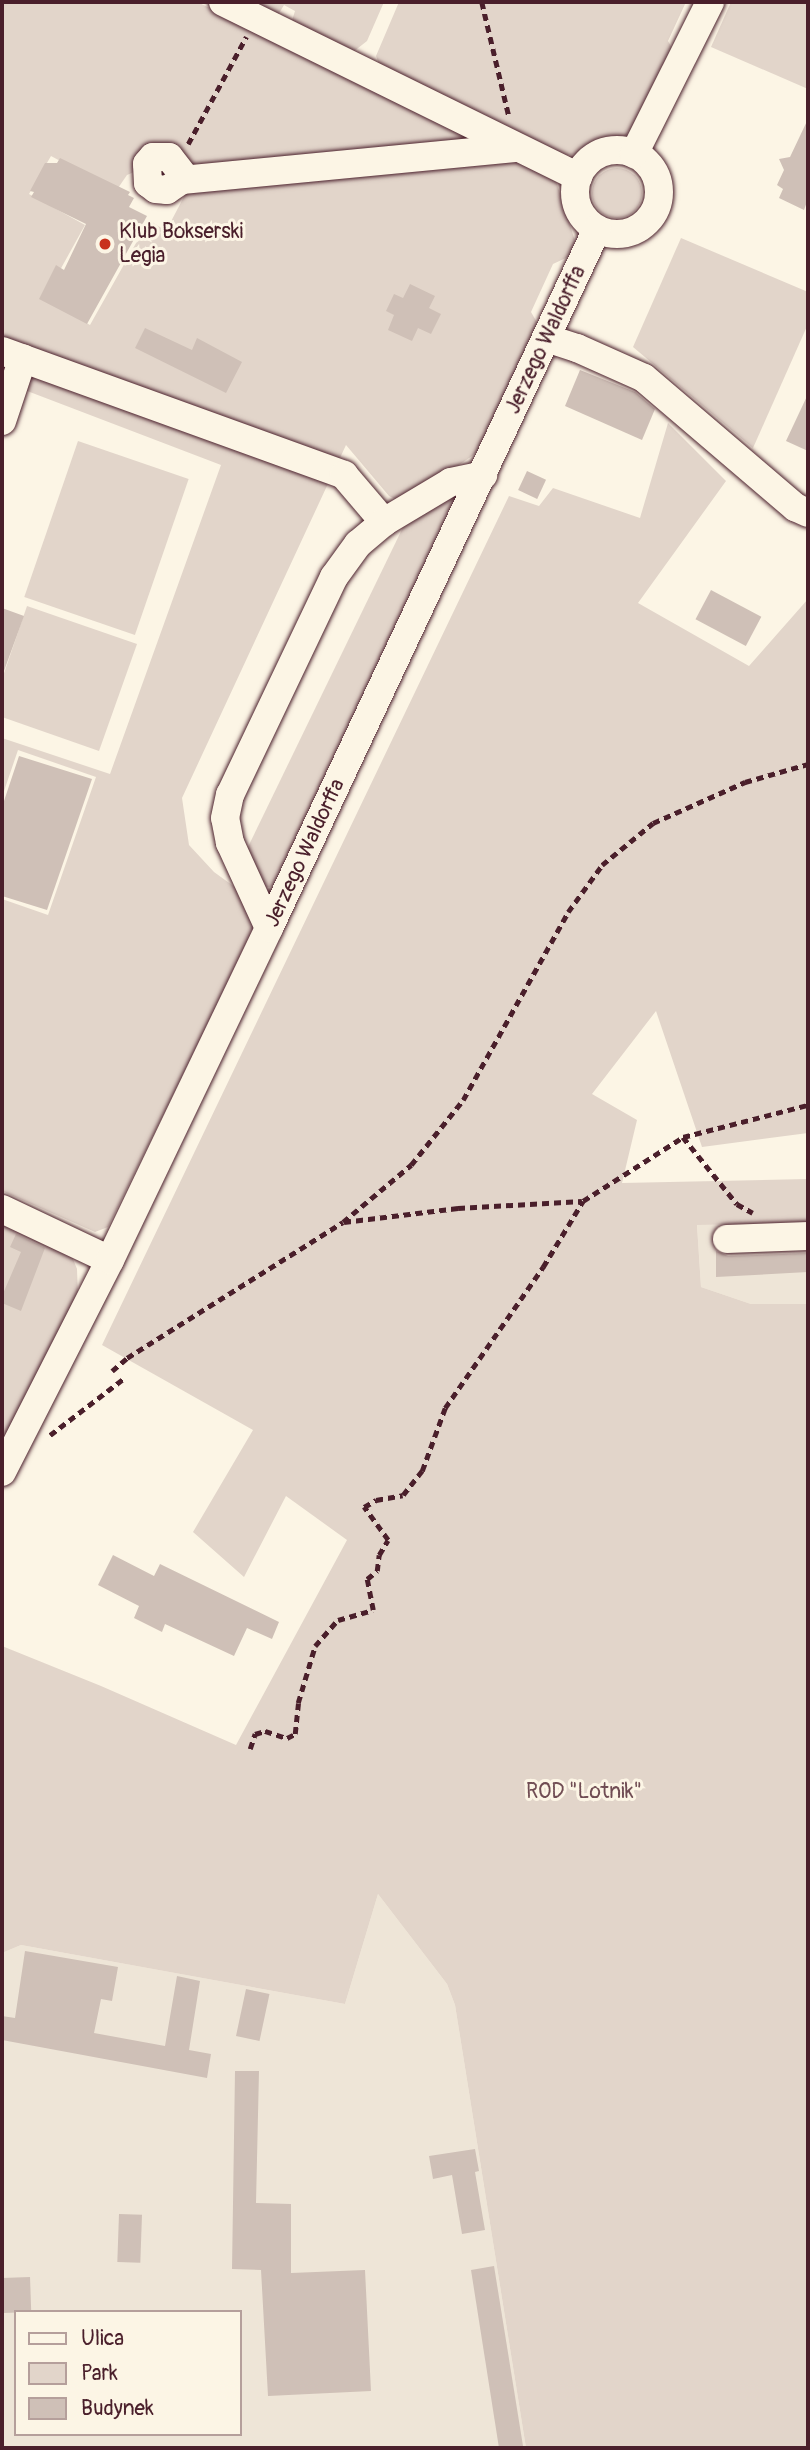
<!DOCTYPE html>
<html>
<head>
<meta charset="utf-8">
<style>
	body { margin:0 }
	#map { position:relative; width:810px; height:2450px; overflow:hidden; background:#fcf5e5; font-family:Pangolin,sans-serif }
	div>[style] { position:absolute }
	[style*='--x'] { left:calc(var(--x)*1px); top:calc(var(--y)*1px); width:calc(var(--w)*1px); rotate:calc(var(--a)*1deg) }
	.built>* { inset:0; background:#eee5d7 }
	.green>* { inset:0; background:#e2d5ca; transform-origin:0 0 }
	.round { border-radius:50% }
	.building>* { inset:0; background:#cfc0b7; transform-origin:0 0 }
	.path>* { height:4.5px; margin-top:-2.25px; transform-origin:0; background:repeating-linear-gradient(90deg,#4a1f2b 0 7px,transparent 0 12px) }
	.roads { filter:drop-shadow(0 0 2px #4a1f2b) drop-shadow(0 0 2px #4a1f2b) }
	.minor>* { height:28px; margin:-14px; padding:0 14px; transform-origin:14px; border-radius:14px; background:#fcf5e5 }
	.minor>.ring { margin:-14px; padding:0; box-sizing:content-box; background:none; border:28px solid #fcf5e5; border-radius:50% }
	.dots>* { width:19px; height:19px; translate:-50% -50%; box-sizing:border-box; border:4px solid #fcf5e5; border-radius:50% }
	span { translate:-50% -50%; white-space:nowrap; text-align:center; line-height:1.15; -webkit-text-stroke:6px #fcf5e5; paint-order:stroke }
	.poi-label { font-size:21px; color:#4a1f2b }
	.left { translate:0 -50%; text-align:left }
	.street-label { font-size:21px; color:#4a1f2b }
	.park-label { font-size:21px; color:#704c53 }
	.frame { position:absolute; inset:0; border:4px solid #4a1f2b; pointer-events:none }
	.legend { position:absolute; left:14px; top:2310px; width:228px; height:126px; box-sizing:border-box; background:#fcf5e5; border:2px solid #b59f9b; margin:0; padding:9px 12px; list-style:none; font-size:21px; color:#4a1f2b }
	.legend li { display:flex; align-items:center; gap:14px; height:35px }
	.legend b { width:35px; border:2px solid #b59f9b }
</style>
</head>
<body>
<div id="map">
	<div class="built">
		<i style="clip-path:polygon(808px 1222px,808px 1304px,751px 1304px,701px 1287px,697px 1224px)"></i>
		<i style="clip-path:polygon(evenodd,378px 1894px,447px 1984px,455px 2005px,526px 2448px,2px 2448px,2px 1953px,21px 1945px,345px 2004px,378px 1894px,16px 2312px,240px 2312px,240px 2434px,16px 2434px,16px 2312px)"></i>
	</div>
	<div class="green">
		<i style="clip-path:polygon(2px 2px,197px 2px,349px 73px,470px 139px,192px 173px,183px 163px,134px 172px,127px 175px,116px 191px,51px 156px,29px 194px,85px 225px,44px 299px,90px 325px,149px 220px,166px 231px,188px 189px,513px 159px,556px 181px,575px 241px,570px 256px,553px 264px,531px 312px,539px 326px,486px 442px,472px 456px,403px 503px,389px 496px,346px 445px,182px 798px,189px 845px,214px 872px,243px 893px,254px 921px,253px 932px,108px 1227px,95px 1232px,2px 1191px,2px 899px,48px 915px,96px 777px,18px 750px,2px 797px,2px 738px,110px 774px,221px 465px,22px 389px,2px 348px)"></i>
		<i style="clip-path:polygon(237px 2px,384px 2px,367px 41px,353px 52px,290px 27px,295px 11px,284px 5px,275px 20px)"></i>
		<i style="clip-path:polygon(399px 2px,686px 2px,668px 41px,672px 48px,634px 128px,621px 139px,579px 154px,567px 155px,535px 145px,379px 64px,376px 56px)"></i>
		<i style="clip-path:polygon(731px 2px,808px 2px,808px 89px,711px 47px)"></i>
		<i class="round" style="left:592px;top:168px;width:50px;height:50px"></i>
		<i style="clip-path:polygon(681px 238px,808px 292px,808px 324px,753px 448px,633px 347px)"></i>
		<i style="clip-path:polygon(668px 423px,726px 481px,638px 603px,749px 666px,808px 599px,808px 1133px,702px 1147px,656px 1011px,592px 1094px,637px 1120px,622px 1183px,808px 1179px,808px 1222px,697px 1225px,701px 1287px,751px 1304px,808px 1304px,808px 2448px,526px 2448px,455px 2005px,447px 1984px,378px 1894px,345px 2004px,21px 1945px,2px 1953px,2px 1646px,101px 1686px,236px 1745px,347px 1540px,286px 1496px,244px 1577px,193px 1532px,253px 1430px,102px 1345px,509px 496px,539px 506px,553px 488px,640px 518px)"></i>
		<i style="left:78px;top:441px;width:117px;height:165px;rotate:19deg"></i>
		<i style="clip-path:polygon(463px 489px,276px 886px,261px 888px,246px 851px,407px 519px)"></i>
		<i style="clip-path:polygon(27px 606px,137px 644px,99px 751px,2px 717px,2px 679px)"></i>
		<i style="clip-path:polygon(2px 1217px,71px 1254px,77px 1269px,78px 1297px,2px 1446px)"></i>
	</div>
	<div class="building">
		<i style="clip-path:polygon(808px 119px,808px 199px,804px 210px,779px 198px,783px 189px,777px 185px,784px 170px,779px 159px,790px 157px)"></i>
		<i style="clip-path:polygon(60px 158px,130px 192px,128px 195px,134px 198px,129px 207px,147px 216px,87px 324px,39px 299px,56px 265px,64px 270px,86px 224px,31px 197px,34px 192px,30px 191px,45px 163px,57px 163px)"></i>
		<i style="clip-path:polygon(410px 284px,435px 296px,429px 308px,441px 314px,431px 334px,418px 328px,412px 341px,388px 330px,394px 315px,386px 311px,394px 294px,403px 298px)"></i>
		<i style="clip-path:polygon(145px 328px,192px 350px,197px 338px,242px 362px,226px 393px,135px 348px)"></i>
		<i style="clip-path:polygon(580px 370px,635px 392px,655px 409px,642px 440px,565px 406px)"></i>
		<i style="clip-path:polygon(808px 394px,808px 451px,786px 441px)"></i>
		<i style="left:527px;top:471px;width:21px;height:21px;rotate:25deg"></i>
		<i style="left:711px;top:590px;width:57px;height:33px;rotate:28deg"></i>
		<i style="clip-path:polygon(2px 608px,24px 616px,4px 671px,2px 671px)"></i>
		<i style="clip-path:polygon(19px 756px,92px 779px,47px 910px,2px 896px,2px 807px)"></i>
		<i style="clip-path:polygon(16px 1234px,45px 1248px,21px 1311px,2px 1303px,2px 1296px,21px 1252px,10px 1247px)"></i>
		<i style="clip-path:polygon(716px 1251px,728px 1256px,808px 1253px,808px 1272px,716px 1277px)"></i>
		<i style="clip-path:polygon(113px 1555px,154px 1576px,160px 1564px,279px 1622px,272px 1639px,247px 1628px,234px 1656px,165px 1624px,162px 1632px,134px 1618px,139px 1606px,98px 1585px)"></i>
		<i style="clip-path:polygon(25px 1951px,118px 1967px,112px 2001px,101px 1999px,94px 2033px,165px 2046px,177px 1976px,200px 1981px,189px 2050px,211px 2054px,207px 2078px,2px 2040px,2px 2016px,15px 2018px)"></i>
		<i style="left:246px;top:1989px;width:24px;height:48px;rotate:12deg"></i>
		<i style="clip-path:polygon(235px 2071px,259px 2071px,256px 2203px,291px 2204px,291px 2273px,365px 2270px,371px 2391px,268px 2396px,261px 2270px,232px 2269px)"></i>
		<i style="clip-path:polygon(475px 2149px,479px 2171px,475px 2172px,485px 2230px,462px 2234px,452px 2175px,433px 2179px,429px 2156px)"></i>
		<i style="left:119px;top:2214px;width:23px;height:48px;rotate:2deg"></i>
		<i style="clip-path:polygon(494px 2266px,523px 2446px,511px 2448px,499px 2448px,471px 2270px)"></i>
		<i style="left:30px;top:2277px;width:35px;height:28px;rotate:88deg"></i>
	</div>
	<div class="path">
		<i style="--x:482;--y:2;--w:117;--a:76.7"></i>
		<i style="--x:188;--y:144;--w:122;--a:-61.5"></i>
		<i style="--x:683;--y:1137;--w:86;--a:51.1"></i>
		<i style="--x:737;--y:1204;--w:18;--a:29"></i>
		<i style="--x:344;--y:1222;--w:115;--a:-7"></i>
		<i style="--x:458;--y:1208;--w:124;--a:-3.2"></i>
		<i style="--x:112;--y:1371;--w:20;--a:-41"></i>
		<i style="--x:127;--y:1358;--w:255;--a:-32.2"></i>
		<i style="--x:343;--y:1222;--w:89;--a:-40"></i>
		<i style="--x:411;--y:1165;--w:83;--a:-51.3"></i>
		<i style="--x:463;--y:1100;--w:215;--a:-60.8"></i>
		<i style="--x:568;--y:912;--w:58;--a:-54.1"></i>
		<i style="--x:602;--y:865;--w:66;--a:-39.5"></i>
		<i style="--x:653;--y:823;--w:101;--a:-24"></i>
		<i style="--x:745;--y:782;--w:66;--a:-15.9"></i>
		<i style="--x:50;--y:1435;--w:92;--a:-37.5"></i>
		<i style="--x:250;--y:1749;--w:16;--a:-72"></i>
		<i style="--x:255;--y:1734;--w:10;--a:-17"></i>
		<i style="--x:265;--y:1731;--w:23;--a:18"></i>
		<i style="--x:287;--y:1738;--w:9;--a:-27"></i>
		<i style="--x:295;--y:1734;--w:31;--a:-84"></i>
		<i style="--x:298;--y:1703;--w:59;--a:-73.4"></i>
		<i style="--x:315;--y:1646;--w:35;--a:-49"></i>
		<i style="--x:338;--y:1620;--w:36;--a:-16"></i>
		<i style="--x:373;--y:1610;--w:32;--a:-101"></i>
		<i style="--x:367;--y:1579;--w:13;--a:-39"></i>
		<i style="--x:377;--y:1571;--w:16;--a:-83"></i>
		<i style="--x:379;--y:1555;--w:17;--a:-59"></i>
		<i style="--x:388;--y:1540;--w:41;--a:-126"></i>
		<i style="--x:364;--y:1507;--w:14;--a:-30"></i>
		<i style="--x:376;--y:1500;--w:27;--a:-10"></i>
		<i style="--x:403;--y:1495;--w:31;--a:-52"></i>
		<i style="--x:422;--y:1471;--w:67;--a:-69.9"></i>
		<i style="--x:445;--y:1408;--w:172;--a:-55.2"></i>
		<i style="--x:543;--y:1267;--w:77;--a:-58.8"></i>
		<i style="--x:583;--y:1201;--w:119;--a:-32.6"></i>
		<i style="--x:683;--y:1137;--w:129;--a:-14.4"></i>
	</div>
	<div class="roads">
		<div class="minor">
			<i style="--x:223;--y:2;--w:396;--a:26.2"></i>
			<i class="ring" style="left:575px;top:150px;width:56px;height:56px"></i>
			<i style="--x:634;--y:154;--w:170;--a:-63.4"></i>
			<i style="--x:182;--y:180;--w:4;--a:-63"></i>
			<i style="--x:184;--y:176;--w:24;--a:-128"></i>
			<i style="--x:169;--y:157;--w:16;--a:180"></i>
			<i style="--x:153;--y:157;--w:9;--a:131"></i>
			<i style="--x:147;--y:164;--w:19;--a:87"></i>
			<i style="--x:148;--y:183;--w:10;--a:37"></i>
			<i style="--x:156;--y:189;--w:11;--a:5"></i>
			<i style="--x:167;--y:190;--w:18;--a:-34"></i>
			<i style="--x:182;--y:180;--w:337;--a:-5.5"></i>
			<i style="--x:546;--y:338;--w:33;--a:18"></i>
			<i style="--x:577;--y:348;--w:73;--a:24.1"></i>
			<i style="--x:644;--y:378;--w:199;--a:40.5"></i>
			<i style="--x:795;--y:507;--w:14;--a:25"></i>
			<i style="--x:2;--y:351;--w:364;--a:19.9"></i>
			<i style="--x:344;--y:475;--w:62;--a:49.6"></i>
			<i style="--x:2;--y:421;--w:66;--a:-71.6"></i>
			<i style="--x:269;--y:928;--w:94;--a:-114.6"></i>
			<i style="--x:230;--y:843;--w:25;--a:-101"></i>
			<i style="--x:225;--y:818;--w:24;--a:-78"></i>
			<i style="--x:230;--y:795;--w:242;--a:-64.5"></i>
			<i style="--x:334;--y:577;--w:41;--a:-54"></i>
			<i style="--x:358;--y:544;--w:34;--a:-40"></i>
			<i style="--x:384;--y:522;--w:78;--a:-30.8"></i>
			<i style="--x:451;--y:482;--w:33;--a:-12"></i>
			<i style="--x:2;--y:1209;--w:119;--a:25.3"></i>
			<i style="--x:727;--y:1239;--w:81;--a:-2.1"></i>
			<i style="--x:2;--y:1472;--w:238;--a:-63"></i>
			<i style="--x:110;--y:1260;--w:368;--a:-64.4"></i>
			<i style="--x:269;--y:928;--w:772;--a:-64.86"></i>
		</div>
	</div>
	<div class="dots">
		<i style="left:105px;top:244px;background:#c8321e"></i>
	</div>
	<div class="poi-label">
		<span class="left" style="left:119px;top:244px">Klub Bokserski<br>Legia</span>
	</div>
	<div class="street-label">
		<span style="left:546px;top:340px;rotate:-65deg">Jerzego Waldorffa</span>
		<span style="left:305px;top:853px;rotate:-65deg">Jerzego Waldorffa</span>
	</div>
	<div class="park-label">
		<span style="left:584px;top:1792px">ROD "Lotnik"</span>
	</div>
	<div class="frame"></div>
	<ul class="legend">
	<li><b style="height:9px;background:#fcf5e5"></b>Ulica</li>
	<li><b style="height:19px;background:#e2d5ca"></b>Park</li>
	<li><b style="height:19px;background:#cfc0b7"></b>Budynek</li>
	</ul>
</div>
</body>
</html>
